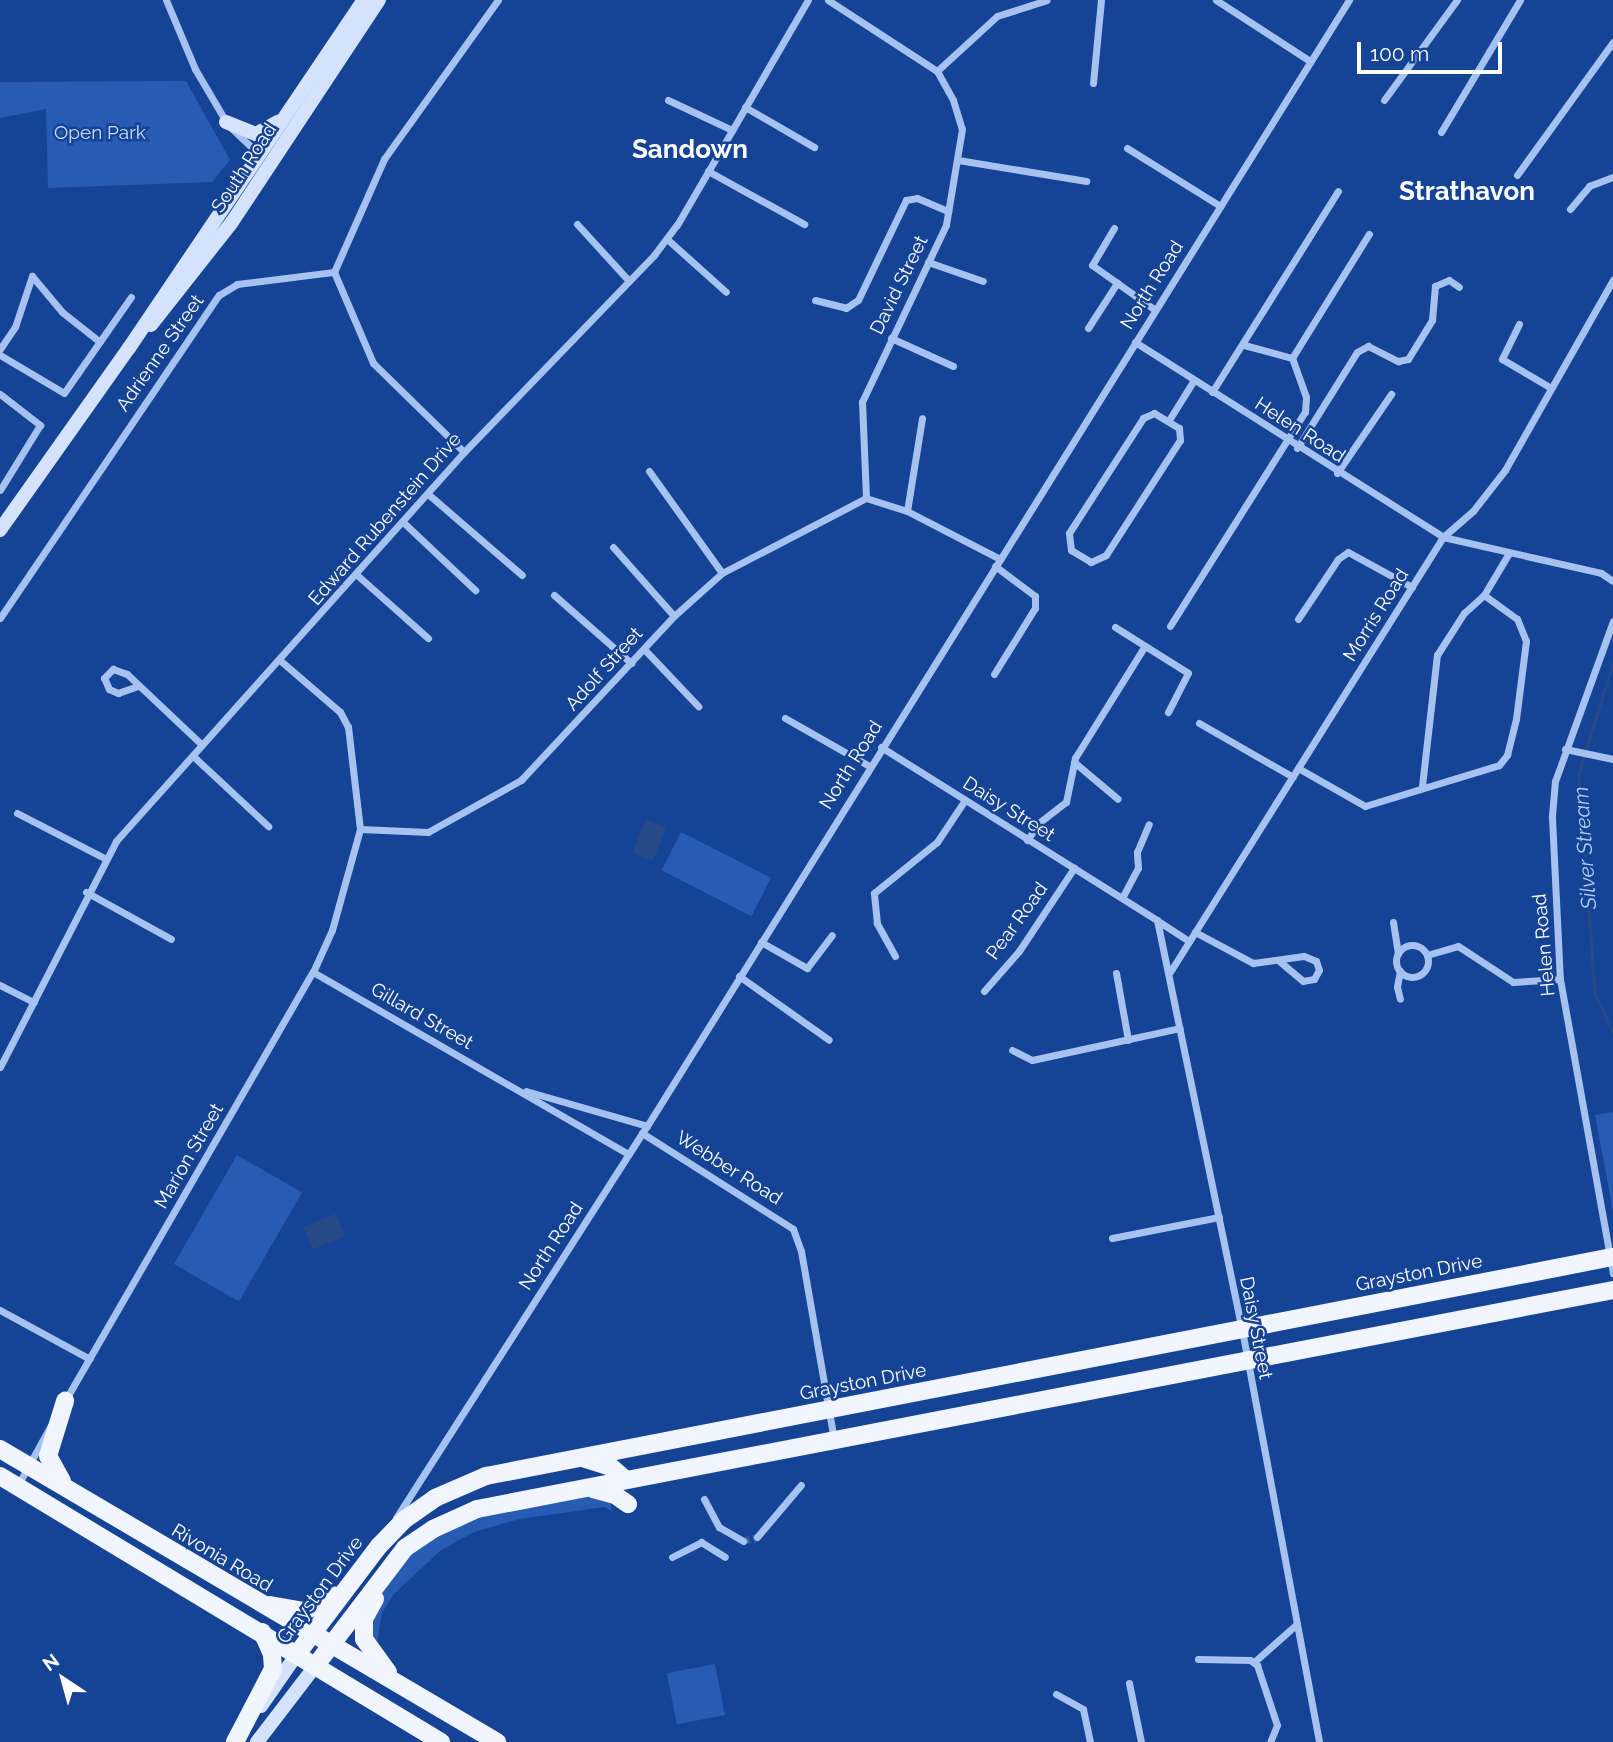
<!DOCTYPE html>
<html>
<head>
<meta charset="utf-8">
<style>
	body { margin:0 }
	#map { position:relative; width:1613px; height:1742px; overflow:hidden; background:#154395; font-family:Raleway,sans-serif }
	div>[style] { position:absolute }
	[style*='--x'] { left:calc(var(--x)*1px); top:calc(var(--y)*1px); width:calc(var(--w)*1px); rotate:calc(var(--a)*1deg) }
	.green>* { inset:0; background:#285cb4; transform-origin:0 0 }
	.water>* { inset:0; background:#274a87; transform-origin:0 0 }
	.stream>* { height:2.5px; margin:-1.25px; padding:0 1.25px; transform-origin:1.25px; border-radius:1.25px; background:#274a87 }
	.street-tunnel>* { height:7px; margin-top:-3.5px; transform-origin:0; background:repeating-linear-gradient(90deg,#385fa5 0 7px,transparent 0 10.5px) }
	.street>* { height:7px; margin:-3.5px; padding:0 3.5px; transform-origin:3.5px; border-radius:3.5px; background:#a5c2f1 }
	.street>.ring { margin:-3.5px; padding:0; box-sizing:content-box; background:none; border:7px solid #a5c2f1; border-radius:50% }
	.secondary>* { height:14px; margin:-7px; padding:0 7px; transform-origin:7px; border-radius:7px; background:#d4e2fc }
	.primary>* { height:18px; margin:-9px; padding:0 9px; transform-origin:9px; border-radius:9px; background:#f0f5ff }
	span { translate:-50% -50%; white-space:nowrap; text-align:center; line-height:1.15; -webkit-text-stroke:5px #154395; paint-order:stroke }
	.park-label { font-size:19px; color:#cddffc }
	.street-label { font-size:19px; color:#fff }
	.water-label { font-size:21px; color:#b2cdf8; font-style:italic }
	.district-label { font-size:26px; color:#fff; font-weight:700 }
	.north { position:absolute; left:28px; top:1644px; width:70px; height:70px; -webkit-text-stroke:5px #154395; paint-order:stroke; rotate:324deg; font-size:19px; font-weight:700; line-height:28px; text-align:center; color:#fff }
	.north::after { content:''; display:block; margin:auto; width:24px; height:32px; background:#fff; clip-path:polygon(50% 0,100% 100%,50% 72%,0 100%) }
	.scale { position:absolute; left:1357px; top:42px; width:145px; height:32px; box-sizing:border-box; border:4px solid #fff; border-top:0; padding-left:9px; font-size:21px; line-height:24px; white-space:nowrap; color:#fff; -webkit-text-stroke:5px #154395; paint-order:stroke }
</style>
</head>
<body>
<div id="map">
	<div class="green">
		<i style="clip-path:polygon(186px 81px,230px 160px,212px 182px,48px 188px,46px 109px,0 118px,0 82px)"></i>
		<i style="left:681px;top:832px;width:101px;height:43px;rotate:27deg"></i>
		<i style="clip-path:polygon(1613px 1112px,1613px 1212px,1595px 1115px)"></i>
		<i style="left:237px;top:1155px;width:75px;height:126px;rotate:30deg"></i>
		<i style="clip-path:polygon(606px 1480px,612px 1512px,605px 1507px,519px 1519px,474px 1532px,441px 1550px,394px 1594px,382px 1613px,376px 1649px,362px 1626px,407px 1549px,432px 1531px)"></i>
		<i style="left:715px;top:1664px;width:52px;height:49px;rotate:79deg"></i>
	</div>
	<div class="water">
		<i style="left:646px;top:819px;width:22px;height:36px;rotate:22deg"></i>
		<i style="left:336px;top:1214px;width:24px;height:35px;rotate:68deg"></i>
	</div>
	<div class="stream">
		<i style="--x:1613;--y:664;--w:115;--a:107.2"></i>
		<i style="--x:1579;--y:774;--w:220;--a:85.8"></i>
		<i style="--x:1595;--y:993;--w:43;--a:65.2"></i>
	</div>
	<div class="street-tunnel">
		<i style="--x:743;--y:1541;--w:15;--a:-16"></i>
	</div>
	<div class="street">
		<i style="--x:166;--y:0;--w:75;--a:67.2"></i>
		<i style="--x:195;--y:69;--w:65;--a:59.5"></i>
		<i style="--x:228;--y:125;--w:45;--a:43.2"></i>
		<i style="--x:828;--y:0;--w:130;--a:33.1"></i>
		<i style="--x:937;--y:71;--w:33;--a:61"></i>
		<i style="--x:953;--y:100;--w:30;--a:73"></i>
		<i style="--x:962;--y:129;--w:97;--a:99.5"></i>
		<i style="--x:946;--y:225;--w:196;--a:115.4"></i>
		<i style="--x:862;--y:402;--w:96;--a:87.6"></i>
		<i style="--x:866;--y:498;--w:43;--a:17.6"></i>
		<i style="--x:907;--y:511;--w:105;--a:27.3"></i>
		<i style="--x:1216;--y:0;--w:112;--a:33"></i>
		<i style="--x:937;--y:71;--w:81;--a:-42.5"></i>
		<i style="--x:997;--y:16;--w:52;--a:-17.7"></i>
		<i style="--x:1093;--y:83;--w:83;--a:-84.5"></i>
		<i style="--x:668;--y:100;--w:71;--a:25.1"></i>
		<i style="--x:1384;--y:100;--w:124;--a:-53.9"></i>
		<i style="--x:745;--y:107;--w:80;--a:30.1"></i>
		<i style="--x:1441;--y:132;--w:154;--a:-59.1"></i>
		<i style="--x:1127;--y:148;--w:110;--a:31.9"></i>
		<i style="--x:958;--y:160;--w:130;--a:9.3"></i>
		<i style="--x:708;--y:171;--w:110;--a:28.9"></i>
		<i style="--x:1517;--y:175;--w:164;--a:-54.2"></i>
		<i style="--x:1570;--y:209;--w:30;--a:-50"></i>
		<i style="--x:1589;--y:186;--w:26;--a:-21"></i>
		<i style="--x:577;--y:224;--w:77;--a:47.6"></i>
		<i style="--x:1114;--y:228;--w:43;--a:120.7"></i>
		<i style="--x:1092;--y:265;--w:77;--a:35.5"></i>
		<i style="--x:667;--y:239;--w:79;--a:41.9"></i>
		<i style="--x:928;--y:262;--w:58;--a:19.1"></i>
		<i style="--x:334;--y:272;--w:124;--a:-66.1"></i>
		<i style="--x:384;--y:159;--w:196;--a:-54.4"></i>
		<i style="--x:334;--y:272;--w:99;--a:66.8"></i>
		<i style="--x:373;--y:363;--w:127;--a:44.4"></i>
		<i style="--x:815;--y:300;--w:32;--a:14"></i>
		<i style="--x:846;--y:308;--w:14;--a:-34"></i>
		<i style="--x:858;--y:300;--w:111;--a:-64.4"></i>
		<i style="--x:906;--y:200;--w:11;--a:-10"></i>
		<i style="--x:917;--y:198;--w:34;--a:23"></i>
		<i style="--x:1519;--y:324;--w:39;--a:116"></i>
		<i style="--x:1502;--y:359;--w:57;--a:30.6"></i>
		<i style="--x:1088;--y:328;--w:54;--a:-57.2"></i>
		<i style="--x:891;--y:338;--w:68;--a:24.3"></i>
		<i style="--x:1135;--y:342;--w:365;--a:32.3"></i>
		<i style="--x:1443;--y:537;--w:162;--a:12.8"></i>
		<i style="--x:1601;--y:573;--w:14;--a:34"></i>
		<i style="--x:1244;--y:345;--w:50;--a:15.2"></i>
		<i style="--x:0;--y:349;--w:27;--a:-56"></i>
		<i style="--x:15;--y:327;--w:54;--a:-71.6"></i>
		<i style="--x:32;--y:276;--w:47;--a:50.2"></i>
		<i style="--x:62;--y:312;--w:48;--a:38.3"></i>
		<i style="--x:0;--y:355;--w:74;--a:30.7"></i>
		<i style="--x:64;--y:393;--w:117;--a:-55.1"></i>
		<i style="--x:1292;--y:358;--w:146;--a:-58.2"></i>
		<i style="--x:1212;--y:392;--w:237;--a:-57.9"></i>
		<i style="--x:0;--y:394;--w:51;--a:37.8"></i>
		<i style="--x:40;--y:425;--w:76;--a:121.6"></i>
		<i style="--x:1154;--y:413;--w:29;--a:31"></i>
		<i style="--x:1179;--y:428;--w:12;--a:85"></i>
		<i style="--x:1180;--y:440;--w:137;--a:122.8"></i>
		<i style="--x:1106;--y:555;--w:17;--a:155"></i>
		<i style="--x:1091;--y:562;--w:23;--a:-149"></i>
		<i style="--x:1071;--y:550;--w:17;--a:-97"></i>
		<i style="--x:1069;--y:533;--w:137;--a:-57.2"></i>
		<i style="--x:1143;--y:418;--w:12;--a:-24"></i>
		<i style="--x:1169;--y:420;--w:47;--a:-58"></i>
		<i style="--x:1297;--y:448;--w:113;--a:-58"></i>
		<i style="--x:1357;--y:352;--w:13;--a:-29"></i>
		<i style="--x:1368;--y:346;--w:34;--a:27"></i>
		<i style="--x:1398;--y:361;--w:10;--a:-11"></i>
		<i style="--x:1408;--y:359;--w:46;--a:-58.4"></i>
		<i style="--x:1432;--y:320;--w:34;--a:-85"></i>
		<i style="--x:1435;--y:286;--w:15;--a:-23"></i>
		<i style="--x:1449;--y:280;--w:12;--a:35"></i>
		<i style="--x:649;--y:471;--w:125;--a:54.4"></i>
		<i style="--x:1337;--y:473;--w:96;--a:-55.6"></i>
		<i style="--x:428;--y:494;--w:124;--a:40.8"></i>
		<i style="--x:907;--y:511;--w:94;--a:-80.8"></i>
		<i style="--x:404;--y:523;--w:98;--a:43.3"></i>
		<i style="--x:613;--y:547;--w:92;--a:48.5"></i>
		<i style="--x:357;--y:575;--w:95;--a:41.6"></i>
		<i style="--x:554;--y:595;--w:103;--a:41.4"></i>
		<i style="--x:0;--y:618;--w:390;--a:-55.9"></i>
		<i style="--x:219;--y:295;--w:21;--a:-31"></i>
		<i style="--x:237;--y:284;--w:98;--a:-7.1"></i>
		<i style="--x:1298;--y:619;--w:72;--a:-56.3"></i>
		<i style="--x:1338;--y:559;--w:12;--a:-35"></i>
		<i style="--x:1348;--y:552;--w:73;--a:28.7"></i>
		<i style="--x:1613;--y:621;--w:170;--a:109.9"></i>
		<i style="--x:1555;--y:781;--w:37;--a:95"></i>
		<i style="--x:1552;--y:818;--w:161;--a:87.2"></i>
		<i style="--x:1560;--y:979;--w:299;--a:79.8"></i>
		<i style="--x:1170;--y:626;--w:253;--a:-57.8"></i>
		<i style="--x:1305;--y:412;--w:15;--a:-86"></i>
		<i style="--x:1306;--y:397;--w:41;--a:-109.7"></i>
		<i style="--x:1115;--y:627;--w:86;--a:32.2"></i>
		<i style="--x:1188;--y:673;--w:44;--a:117.1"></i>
		<i style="--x:644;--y:649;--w:79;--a:46.5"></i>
		<i style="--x:994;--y:674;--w:78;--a:-58.2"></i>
		<i style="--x:1035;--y:608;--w:12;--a:-90"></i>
		<i style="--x:1035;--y:596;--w:50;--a:-143.1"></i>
		<i style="--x:138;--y:686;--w:21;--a:161"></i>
		<i style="--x:118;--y:693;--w:10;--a:-156"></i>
		<i style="--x:109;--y:689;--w:12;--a:-114"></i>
		<i style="--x:104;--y:678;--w:13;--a:-45"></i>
		<i style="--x:113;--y:669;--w:15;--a:20"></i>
		<i style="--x:127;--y:674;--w:103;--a:43.4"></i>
		<i style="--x:785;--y:718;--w:97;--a:29.7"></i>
		<i style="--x:1199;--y:723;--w:108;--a:29.9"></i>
		<i style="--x:881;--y:747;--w:326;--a:32.1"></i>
		<i style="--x:1157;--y:920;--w:419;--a:78.3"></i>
		<i style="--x:1242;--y:1330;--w:419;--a:79.4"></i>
		<i style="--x:1565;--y:749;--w:49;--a:11.8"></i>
		<i style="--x:193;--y:756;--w:103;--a:43"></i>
		<i style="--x:1074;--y:762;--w:57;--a:40.1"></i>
		<i style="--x:1298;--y:768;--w:77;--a:29.6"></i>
		<i style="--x:1365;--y:806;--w:140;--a:-17"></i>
		<i style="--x:1499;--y:765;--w:13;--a:-51"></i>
		<i style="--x:1507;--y:755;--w:37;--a:-76"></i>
		<i style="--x:1516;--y:719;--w:79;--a:-82.7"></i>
		<i style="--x:1526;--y:641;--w:24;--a:-112"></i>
		<i style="--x:1517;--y:619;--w:41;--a:-144"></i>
		<i style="--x:1422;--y:786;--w:132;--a:-83.5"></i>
		<i style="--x:1437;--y:655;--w:50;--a:-57.3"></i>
		<i style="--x:1464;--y:613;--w:27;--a:-42"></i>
		<i style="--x:1484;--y:595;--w:49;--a:-59.2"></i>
		<i style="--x:17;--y:813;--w:98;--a:27.3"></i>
		<i style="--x:360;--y:829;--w:68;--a:2.5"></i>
		<i style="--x:428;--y:832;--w:107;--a:-29.2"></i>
		<i style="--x:521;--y:780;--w:224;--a:-47"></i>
		<i style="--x:674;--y:616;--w:64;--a:-41.9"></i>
		<i style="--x:722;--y:573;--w:162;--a:-27.5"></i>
		<i style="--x:1027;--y:840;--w:22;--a:-54"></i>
		<i style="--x:1040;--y:822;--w:33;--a:-38"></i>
		<i style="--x:1066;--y:802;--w:45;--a:-78.4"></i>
		<i style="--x:1075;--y:758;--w:131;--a:-58.1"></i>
		<i style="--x:86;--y:892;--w:97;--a:28.9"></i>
		<i style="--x:1122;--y:898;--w:34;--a:-62"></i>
		<i style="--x:1138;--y:868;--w:16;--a:-94"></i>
		<i style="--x:1137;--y:852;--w:30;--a:-67"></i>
		<i style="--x:1158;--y:921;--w:37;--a:33"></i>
		<i style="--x:1393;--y:922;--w:32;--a:81"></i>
		<i style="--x:1195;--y:932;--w:66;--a:28.1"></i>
		<i style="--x:1253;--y:963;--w:51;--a:-7.8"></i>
		<i style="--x:1304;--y:956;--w:13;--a:23"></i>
		<i style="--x:1316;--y:961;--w:9;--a:72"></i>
		<i style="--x:1319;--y:970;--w:10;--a:119"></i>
		<i style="--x:1314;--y:979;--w:11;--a:170"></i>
		<i style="--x:1303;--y:981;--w:30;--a:-140"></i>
		<i style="--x:761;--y:942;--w:53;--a:29.5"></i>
		<i style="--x:807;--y:968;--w:41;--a:-52.9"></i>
		<i class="ring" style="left:1396px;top:945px;width:25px;height:25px"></i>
		<i style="--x:1427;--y:955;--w:32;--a:-16"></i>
		<i style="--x:1458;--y:946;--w:66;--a:33.2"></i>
		<i style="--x:1513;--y:982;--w:47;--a:-3.7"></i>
		<i style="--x:895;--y:956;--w:38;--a:-119"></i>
		<i style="--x:877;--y:923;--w:30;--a:-96"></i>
		<i style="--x:874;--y:893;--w:81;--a:-39"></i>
		<i style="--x:937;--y:842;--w:50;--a:-56.3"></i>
		<i style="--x:1400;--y:971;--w:16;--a:101"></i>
		<i style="--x:1397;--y:987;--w:12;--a:76"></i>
		<i style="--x:313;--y:972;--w:364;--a:30"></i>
		<i style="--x:1170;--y:972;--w:514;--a:-57.89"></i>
		<i style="--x:1443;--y:537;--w:40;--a:-41"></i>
		<i style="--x:1473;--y:511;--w:52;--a:-52"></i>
		<i style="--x:1505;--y:470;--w:219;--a:-60.4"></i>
		<i style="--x:1116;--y:973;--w:68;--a:79.8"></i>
		<i style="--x:739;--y:976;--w:110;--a:35.4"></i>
		<i style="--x:0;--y:985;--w:38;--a:27"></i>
		<i style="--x:984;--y:991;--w:53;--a:-48.8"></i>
		<i style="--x:1019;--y:951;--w:100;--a:-56.5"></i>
		<i style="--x:1012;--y:1050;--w:22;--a:27"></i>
		<i style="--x:1032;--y:1060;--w:151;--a:-12.2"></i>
		<i style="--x:0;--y:1067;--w:254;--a:-62.8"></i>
		<i style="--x:116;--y:841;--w:522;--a:-48.18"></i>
		<i style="--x:464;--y:452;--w:274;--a:-46"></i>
		<i style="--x:654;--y:255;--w:38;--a:-53"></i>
		<i style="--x:677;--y:225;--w:260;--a:-59.8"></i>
		<i style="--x:526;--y:1091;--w:126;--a:16.1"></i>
		<i style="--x:642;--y:1133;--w:179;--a:32.4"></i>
		<i style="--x:793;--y:1229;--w:23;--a:70"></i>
		<i style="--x:801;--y:1251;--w:192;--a:80.1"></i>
		<i style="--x:1112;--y:1238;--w:109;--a:-11.1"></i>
		<i style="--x:0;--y:1310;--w:102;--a:28.6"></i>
		<i style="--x:66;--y:1399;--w:493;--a:-60"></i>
		<i style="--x:313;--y:972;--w:46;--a:-65.7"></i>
		<i style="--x:332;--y:930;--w:105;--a:-74.5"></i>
		<i style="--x:360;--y:829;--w:103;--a:-96.7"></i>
		<i style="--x:348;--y:727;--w:17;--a:-118"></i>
		<i style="--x:340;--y:712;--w:78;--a:-139.2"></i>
		<i style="--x:18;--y:1485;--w:68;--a:-61.2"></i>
		<i style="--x:704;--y:1499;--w:32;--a:62"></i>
		<i style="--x:719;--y:1527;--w:28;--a:30"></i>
		<i style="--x:396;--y:1518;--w:465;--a:-57.4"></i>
		<i style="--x:647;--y:1126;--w:1327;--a:-58.06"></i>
		<i style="--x:757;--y:1537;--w:68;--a:-49.8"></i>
		<i style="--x:672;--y:1557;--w:33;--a:-27"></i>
		<i style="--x:701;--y:1542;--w:28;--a:32"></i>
		<i style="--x:1198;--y:1659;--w:52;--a:1.1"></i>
		<i style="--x:1250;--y:1660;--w:9;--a:36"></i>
		<i style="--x:1257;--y:1665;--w:63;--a:71.6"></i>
		<i style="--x:1277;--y:1725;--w:18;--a:112"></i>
		<i style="--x:1254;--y:1662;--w:57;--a:-41.5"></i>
		<i style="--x:1129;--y:1683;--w:60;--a:78.5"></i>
		<i style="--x:1056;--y:1694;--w:31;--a:29"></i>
		<i style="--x:1083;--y:1709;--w:34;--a:78"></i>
	</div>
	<div class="secondary">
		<i style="--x:226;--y:122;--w:32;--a:22"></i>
		<i style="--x:256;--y:134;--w:25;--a:-29"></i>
		<i style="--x:151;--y:325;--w:131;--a:-51.8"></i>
		<i style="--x:232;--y:222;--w:266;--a:-56.5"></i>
		<i style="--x:0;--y:530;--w:223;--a:-54.7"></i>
		<i style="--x:129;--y:348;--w:420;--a:-56"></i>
		<i style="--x:261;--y:1706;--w:63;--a:-55.3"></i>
		<i style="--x:257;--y:1742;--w:97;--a:-52.5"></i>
	</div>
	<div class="primary">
		<i style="--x:0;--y:1449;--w:577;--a:30.52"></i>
		<i style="--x:582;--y:1458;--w:30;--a:17"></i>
		<i style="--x:611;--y:1467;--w:18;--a:41"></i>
		<i style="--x:0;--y:1476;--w:515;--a:31.1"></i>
		<i style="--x:62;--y:1481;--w:29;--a:-119"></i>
		<i style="--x:48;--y:1456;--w:58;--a:-72.8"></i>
		<i style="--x:593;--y:1489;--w:23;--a:15"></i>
		<i style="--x:615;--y:1495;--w:16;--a:35"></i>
		<i style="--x:375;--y:1599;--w:23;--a:119"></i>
		<i style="--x:364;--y:1619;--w:20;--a:90"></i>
		<i style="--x:364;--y:1639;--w:41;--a:54"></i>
		<i style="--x:270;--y:1605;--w:36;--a:10"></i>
		<i style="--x:305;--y:1611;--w:34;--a:-27"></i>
		<i style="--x:297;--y:1654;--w:136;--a:-52.8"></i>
		<i style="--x:379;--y:1546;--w:36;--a:-46"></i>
		<i style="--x:404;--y:1520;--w:38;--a:-35"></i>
		<i style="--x:435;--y:1498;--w:56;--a:-23.3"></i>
		<i style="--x:486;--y:1476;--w:1148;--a:-11"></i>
		<i style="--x:316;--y:1665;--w:147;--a:-52.7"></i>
		<i style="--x:405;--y:1548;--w:34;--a:-34"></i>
		<i style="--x:433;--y:1529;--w:48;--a:-24.4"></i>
		<i style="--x:477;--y:1509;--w:1157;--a:-10.91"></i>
		<i style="--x:235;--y:1742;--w:82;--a:-62.5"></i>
		<i style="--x:273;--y:1669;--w:15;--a:-94"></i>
		<i style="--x:272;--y:1654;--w:24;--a:-114"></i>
	</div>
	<div class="park-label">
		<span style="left:100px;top:133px">Open Park</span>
	</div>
	<div class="street-label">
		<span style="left:244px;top:168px;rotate:-57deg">South Road</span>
		<span style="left:899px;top:285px;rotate:-64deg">David Street</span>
		<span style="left:1152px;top:285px;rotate:-58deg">North Road</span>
		<span style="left:160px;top:353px;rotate:-55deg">Adrienne Street</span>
		<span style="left:1300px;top:430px;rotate:33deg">Helen Road</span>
		<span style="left:385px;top:519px;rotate:-49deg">Edward Rubenstein Drive</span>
		<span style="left:1376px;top:615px;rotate:-58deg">Morris Road</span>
		<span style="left:604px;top:669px;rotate:-48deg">Adolf Street</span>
		<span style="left:851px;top:765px;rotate:-58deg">North Road</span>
		<span style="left:1009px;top:809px;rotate:32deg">Daisy Street</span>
		<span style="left:1017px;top:921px;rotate:-54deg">Pear Road</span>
		<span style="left:1544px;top:945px;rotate:-95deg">Helen Road</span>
		<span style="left:422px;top:1016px;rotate:30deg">Gillard Street</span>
		<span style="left:189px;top:1156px;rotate:-60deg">Marion Street</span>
		<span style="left:729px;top:1168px;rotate:32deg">Webber Road</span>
		<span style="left:551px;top:1246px;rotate:-57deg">North Road</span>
		<span style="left:1419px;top:1273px;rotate:-11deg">Grayston Drive</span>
		<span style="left:1256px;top:1328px;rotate:79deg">Daisy Street</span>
		<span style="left:863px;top:1382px;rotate:-11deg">Grayston Drive</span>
		<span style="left:222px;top:1558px;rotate:31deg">Rivonia Road</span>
		<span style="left:320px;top:1590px;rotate:-53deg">Grayston Drive</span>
	</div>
	<div class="water-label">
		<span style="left:1585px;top:848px;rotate:-94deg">Silver Stream</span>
	</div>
	<div class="district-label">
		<span style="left:690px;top:150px">Sandown</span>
		<span style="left:1467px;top:192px">Strathavon</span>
	</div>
	<div class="north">N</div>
	<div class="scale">100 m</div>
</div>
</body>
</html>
